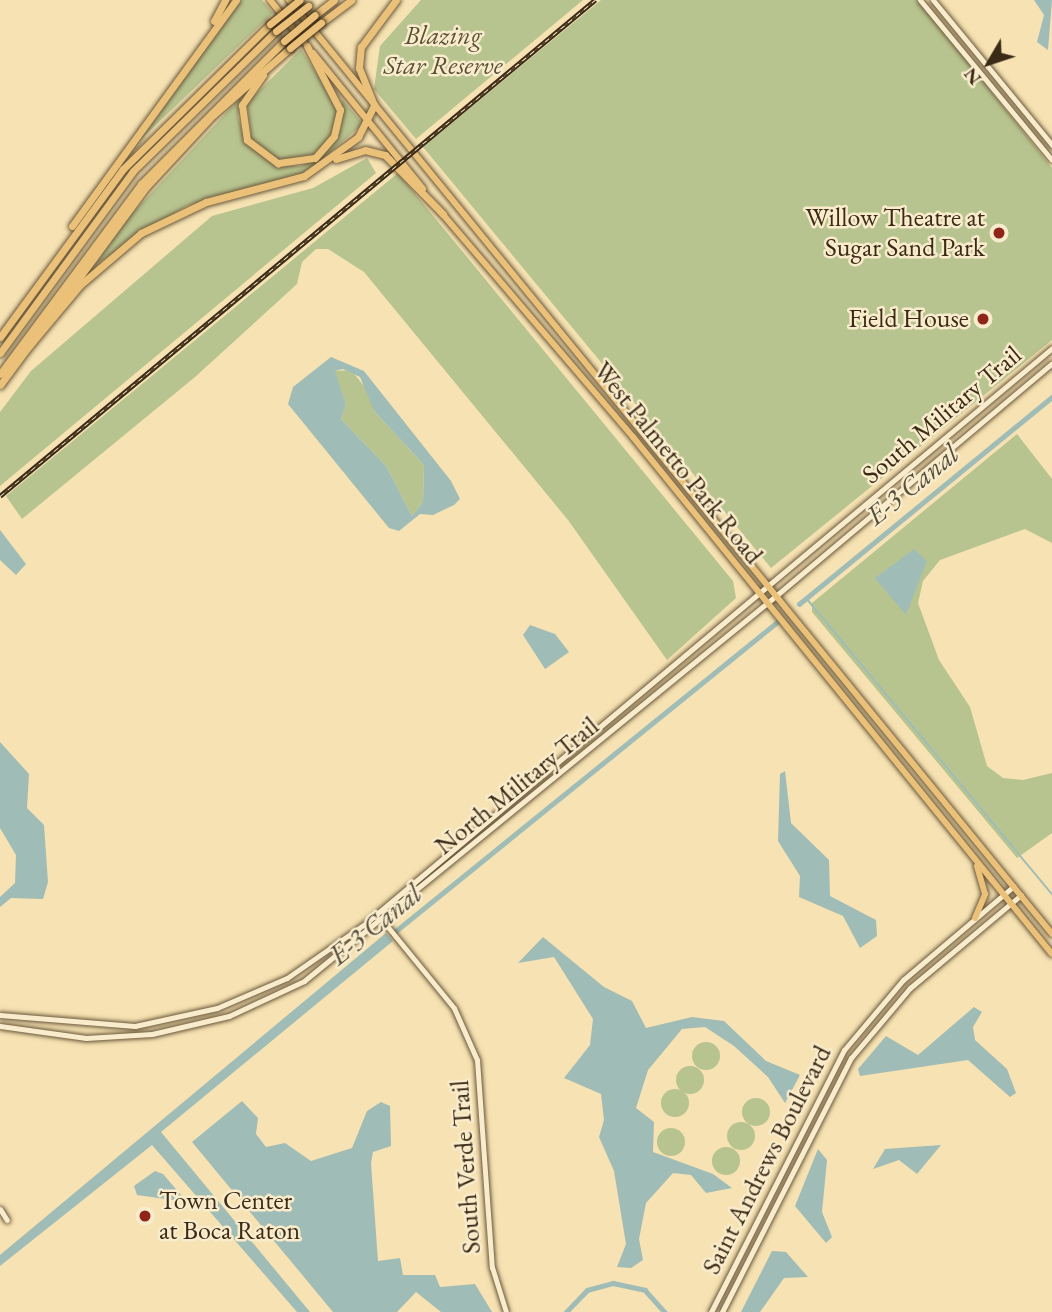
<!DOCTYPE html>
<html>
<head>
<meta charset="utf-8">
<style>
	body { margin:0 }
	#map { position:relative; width:1052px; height:1312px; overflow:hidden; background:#f6e2b2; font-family:"EB Garamond",serif }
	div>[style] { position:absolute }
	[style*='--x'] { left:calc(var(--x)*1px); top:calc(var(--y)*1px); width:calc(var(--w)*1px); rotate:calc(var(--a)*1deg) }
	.green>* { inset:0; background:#b8c48f }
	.round { border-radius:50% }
	.water>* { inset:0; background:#a0bcb6 }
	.stream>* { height:2px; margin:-1px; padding:0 1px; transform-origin:1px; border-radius:1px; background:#a0bcb6 }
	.canal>* { height:4.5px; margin:-2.25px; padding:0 2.25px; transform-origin:2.25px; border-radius:2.25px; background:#a0bcb6 }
	.roads { filter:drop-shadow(0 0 2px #6a583c) drop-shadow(0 0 2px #6a583c) }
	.tertiary>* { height:5px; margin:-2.5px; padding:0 2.5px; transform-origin:2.5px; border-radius:2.5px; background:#f9eccd }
	.secondary>* { height:5px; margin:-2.5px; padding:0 2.5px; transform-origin:2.5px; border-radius:2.5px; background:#f9eccd }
	.primary>* { height:6px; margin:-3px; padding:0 3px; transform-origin:3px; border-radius:3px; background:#ebc179 }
	.motorway>* { height:7px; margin:-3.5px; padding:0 3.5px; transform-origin:3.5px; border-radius:3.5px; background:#ebc179 }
	.rail>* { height:4.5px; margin-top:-2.25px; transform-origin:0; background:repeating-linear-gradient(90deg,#f9eccd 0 5px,#3b2a15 0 10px); box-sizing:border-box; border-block:2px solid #3b2a15 }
	.bridges { filter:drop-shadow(0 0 2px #3b2a15) drop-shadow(0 0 2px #3b2a15) }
	.motorway-bridge>* { height:7px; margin:-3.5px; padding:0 3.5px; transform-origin:3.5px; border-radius:3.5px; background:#ebc179 }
	.dots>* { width:19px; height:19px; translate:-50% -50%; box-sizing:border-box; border:4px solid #f9eccd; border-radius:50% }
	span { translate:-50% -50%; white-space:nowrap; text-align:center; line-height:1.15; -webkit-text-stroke:5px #f9eccd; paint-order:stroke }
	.park-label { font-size:26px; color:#5a5034; font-style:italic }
	.poi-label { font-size:26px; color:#3b2a15 }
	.right { translate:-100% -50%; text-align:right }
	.left { translate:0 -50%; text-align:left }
	.street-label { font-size:26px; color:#3b2a15 }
	.water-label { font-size:28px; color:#544e3d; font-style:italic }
	.north { position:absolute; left:954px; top:28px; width:70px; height:70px; -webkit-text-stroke:5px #f9eccd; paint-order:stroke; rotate:231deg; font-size:19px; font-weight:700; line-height:28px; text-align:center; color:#3b2a15 }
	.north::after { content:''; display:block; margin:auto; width:24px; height:32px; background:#3b2a15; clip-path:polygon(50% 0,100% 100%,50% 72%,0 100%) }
</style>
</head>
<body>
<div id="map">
	<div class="green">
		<i style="clip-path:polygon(241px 0,262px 0,273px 13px,138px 142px)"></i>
		<i style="clip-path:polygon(421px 0,583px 0,416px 139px,374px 89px,380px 46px)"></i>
		<i style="clip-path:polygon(601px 0,918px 0,1052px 168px,1052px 340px,771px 568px,423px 147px)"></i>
		<i style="clip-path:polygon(301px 49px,337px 107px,335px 130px,316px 154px,279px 161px,252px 141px,247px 103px)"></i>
		<i style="clip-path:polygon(241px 97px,238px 117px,246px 143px,278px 166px,301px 166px,326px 152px,341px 128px,342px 99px,363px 124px,307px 172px,186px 206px,95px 265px,126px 220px)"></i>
		<i style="clip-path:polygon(367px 158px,376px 173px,0 486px,0 412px,31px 371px,212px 216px,313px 188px)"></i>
		<i style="clip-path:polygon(398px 173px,733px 581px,736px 598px,667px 660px,568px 520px,364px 272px,328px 249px,316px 249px,302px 262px,297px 284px,195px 377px,22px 519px,6px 496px)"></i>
		<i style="clip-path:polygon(351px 370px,368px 391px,374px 411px,424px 465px,423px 502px,412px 516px,386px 466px,341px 419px,346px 405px,334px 371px)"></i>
		<i style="clip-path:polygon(1017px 434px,1052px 479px,1052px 543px,1025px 529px,940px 560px,923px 581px,918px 603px,939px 660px,970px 707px,987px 766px,1003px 778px,1023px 780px,1052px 773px,1052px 833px,1017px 858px,812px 612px,812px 603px)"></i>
		<i class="round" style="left:692px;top:1042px;width:28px;height:28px"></i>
		<i class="round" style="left:676px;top:1066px;width:28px;height:28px"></i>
		<i class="round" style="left:661px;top:1089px;width:28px;height:28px"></i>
		<i class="round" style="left:742px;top:1098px;width:28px;height:28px"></i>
		<i class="round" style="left:727px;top:1122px;width:28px;height:28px"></i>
		<i class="round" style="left:657px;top:1128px;width:28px;height:28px"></i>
		<i class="round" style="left:712px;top:1147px;width:28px;height:28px"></i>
	</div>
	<div class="water">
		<i style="clip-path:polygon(1034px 0,1052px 0,1048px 50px,1037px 42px,1044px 15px)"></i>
		<i style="clip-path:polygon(evenodd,331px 357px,364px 371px,451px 481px,460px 499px,454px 505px,433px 515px,420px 514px,399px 531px,389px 528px,288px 404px,293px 387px,331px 357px,343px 369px,360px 377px,374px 411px,424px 465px,423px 502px,412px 516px,386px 466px,341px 419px,346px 405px,335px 371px,343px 369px)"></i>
		<i style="clip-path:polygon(0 530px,26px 564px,16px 575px,0 560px)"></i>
		<i style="clip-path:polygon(914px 549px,927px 561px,906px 615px,875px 578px)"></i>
		<i style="clip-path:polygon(530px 625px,555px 634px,569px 652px,545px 669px,523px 635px)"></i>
		<i style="clip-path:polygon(0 742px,29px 774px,27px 808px,44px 825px,48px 882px,43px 899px,11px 898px,0 907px,0 897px,15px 883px,16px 855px,0 828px)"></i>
		<i style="clip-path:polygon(785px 771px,791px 823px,829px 860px,830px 896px,876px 920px,877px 936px,860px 948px,843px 916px,799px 897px,800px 876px,778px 841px,780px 774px)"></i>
		<i style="clip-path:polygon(386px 933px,393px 941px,161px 1132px,310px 1312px,297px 1312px,152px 1145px,0 1266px,0 1255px)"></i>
		<i style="clip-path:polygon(543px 937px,604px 987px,632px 1001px,646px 1028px,692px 1017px,724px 1021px,766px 1061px,800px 1075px,785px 1103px,768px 1077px,734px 1046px,705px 1027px,682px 1029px,648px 1070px,636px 1108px,654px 1122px,653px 1152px,713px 1174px,732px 1188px,706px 1193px,691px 1175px,673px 1173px,646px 1203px,639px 1239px,643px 1260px,631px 1268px,617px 1267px,626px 1244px,614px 1171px,599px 1137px,604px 1120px,601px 1094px,564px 1078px,590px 1045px,593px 1019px,554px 957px,518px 963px)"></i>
		<i style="clip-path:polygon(974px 1007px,982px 1012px,973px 1027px,975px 1040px,1007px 1069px,1016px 1093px,1010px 1097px,968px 1060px,860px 1076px,858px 1069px,886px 1036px,918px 1055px)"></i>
		<i style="clip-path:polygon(242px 1101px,258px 1118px,256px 1134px,266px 1147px,285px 1143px,311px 1161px,352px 1148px,367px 1111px,381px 1102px,390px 1106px,391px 1146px,373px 1152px,371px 1163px,378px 1261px,400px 1258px,403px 1275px,435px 1275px,440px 1287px,475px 1284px,492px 1312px,441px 1312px,416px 1292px,397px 1312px,333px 1312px,192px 1142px)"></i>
		<i style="clip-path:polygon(941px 1145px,917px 1174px,899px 1160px,873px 1169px,885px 1149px)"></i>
		<i style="clip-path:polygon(818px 1149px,827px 1160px,822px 1212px,832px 1237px,826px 1243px,795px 1206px)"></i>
		<i style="clip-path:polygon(155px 1171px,163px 1174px,187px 1202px,137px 1195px,134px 1186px)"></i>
		<i style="clip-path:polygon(772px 1251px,786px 1252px,808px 1277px,784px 1278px,760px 1312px,741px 1312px)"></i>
	</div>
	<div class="stream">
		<i style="--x:806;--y:598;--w:385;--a:50.3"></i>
	</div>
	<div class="canal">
		<i style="--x:799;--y:604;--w:327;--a:-39.3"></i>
		<i style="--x:392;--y:934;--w:496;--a:-39"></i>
		<i style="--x:566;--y:1312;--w:30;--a:-46"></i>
		<i style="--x:587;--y:1290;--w:27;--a:-15"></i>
		<i style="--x:613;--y:1283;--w:33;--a:12"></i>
		<i style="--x:645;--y:1290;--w:30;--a:48"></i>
	</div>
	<div class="roads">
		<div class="tertiary">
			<i style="--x:920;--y:0;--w:207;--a:50.5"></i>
			<i style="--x:933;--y:0;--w:188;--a:50.6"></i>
			<i style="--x:770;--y:584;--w:368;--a:-39.9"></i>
			<i style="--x:778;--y:594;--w:358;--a:-40.1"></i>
			<i style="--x:383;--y:921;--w:112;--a:50.8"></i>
			<i style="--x:454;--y:1008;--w:57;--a:66.1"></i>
			<i style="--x:477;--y:1060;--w:208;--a:85.9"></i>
			<i style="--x:492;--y:1267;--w:47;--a:72.7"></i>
			<i style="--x:711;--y:1312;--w:294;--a:-63.1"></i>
			<i style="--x:844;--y:1050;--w:92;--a:-49.9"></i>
			<i style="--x:903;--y:980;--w:145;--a:-40.3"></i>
			<i style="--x:722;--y:1312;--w:285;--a:-63.1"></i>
			<i style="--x:851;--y:1058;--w:92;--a:-49.9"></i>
			<i style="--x:910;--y:988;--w:145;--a:-40"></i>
		</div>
		<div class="secondary">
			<i style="--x:0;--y:1015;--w:135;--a:4.7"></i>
			<i style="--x:135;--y:1026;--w:84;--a:-12.4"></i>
			<i style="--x:217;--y:1008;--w:76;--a:-23.2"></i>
			<i style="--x:287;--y:978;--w:96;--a:-34.8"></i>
			<i style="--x:366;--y:923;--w:527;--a:-40"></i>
			<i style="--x:0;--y:1026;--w:87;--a:7.9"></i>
			<i style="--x:86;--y:1038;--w:66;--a:-3.5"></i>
			<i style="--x:152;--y:1034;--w:79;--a:-13.2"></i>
			<i style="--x:229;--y:1016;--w:83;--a:-25"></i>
			<i style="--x:304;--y:981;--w:612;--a:-39.23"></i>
			<i style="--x:0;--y:1209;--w:13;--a:58"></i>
		</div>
		<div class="primary">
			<i style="--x:270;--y:0;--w:54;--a:51"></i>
			<i style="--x:289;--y:0;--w:1206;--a:50.75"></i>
			<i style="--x:313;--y:53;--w:175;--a:51"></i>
			<i style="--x:440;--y:211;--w:297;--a:49.5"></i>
			<i style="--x:633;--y:437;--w:665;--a:50.98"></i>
			<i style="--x:975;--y:918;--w:26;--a:-67"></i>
			<i style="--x:985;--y:894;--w:29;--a:-106"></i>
		</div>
		<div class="motorway">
			<i style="--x:315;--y:15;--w:24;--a:-38"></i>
			<i style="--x:214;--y:21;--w:24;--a:-62"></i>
			<i style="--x:321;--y:23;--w:38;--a:-37"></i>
			<i style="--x:263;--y:75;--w:37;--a:125"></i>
			<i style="--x:242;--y:105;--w:35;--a:82"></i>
			<i style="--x:247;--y:140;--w:39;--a:37"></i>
			<i style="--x:278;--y:163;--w:37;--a:-8"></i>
			<i style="--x:315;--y:158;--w:29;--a:-49"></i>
			<i style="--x:334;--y:136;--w:27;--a:-77"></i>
			<i style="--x:340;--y:110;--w:72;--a:-117.3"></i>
			<i style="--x:336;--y:159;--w:30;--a:-17"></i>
			<i style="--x:365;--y:150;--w:21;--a:14"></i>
			<i style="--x:385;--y:155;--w:83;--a:45.5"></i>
			<i style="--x:72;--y:226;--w:279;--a:-54"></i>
			<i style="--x:0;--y:337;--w:208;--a:-53.8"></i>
			<i style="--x:123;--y:169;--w:206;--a:-44.6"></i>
			<i style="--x:0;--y:353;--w:225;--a:-53.8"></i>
			<i style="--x:133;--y:171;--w:200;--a:-44.4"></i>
			<i style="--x:14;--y:364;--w:103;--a:-50.1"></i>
			<i style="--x:80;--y:285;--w:80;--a:-40.4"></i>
			<i style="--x:141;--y:233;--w:72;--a:-25.5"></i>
			<i style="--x:206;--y:202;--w:101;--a:-14.9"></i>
			<i style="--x:304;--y:176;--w:67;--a:-35.8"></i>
			<i style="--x:358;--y:137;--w:36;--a:-63"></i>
			<i style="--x:374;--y:105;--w:40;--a:-112"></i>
			<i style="--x:359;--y:68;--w:21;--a:-85"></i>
			<i style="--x:361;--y:47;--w:59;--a:-53.3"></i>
			<i style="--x:0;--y:374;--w:237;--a:-53.4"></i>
			<i style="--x:141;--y:184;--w:202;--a:-45"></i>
			<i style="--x:0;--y:385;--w:246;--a:-53.6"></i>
			<i style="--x:146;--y:187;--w:98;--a:-47.1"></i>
			<i style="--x:213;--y:115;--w:102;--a:-41"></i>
		</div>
	</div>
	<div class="rail">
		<i style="--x:0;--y:496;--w:775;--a:-39.82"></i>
	</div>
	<div class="bridges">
		<div class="motorway-bridge">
			<i style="--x:270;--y:24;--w:38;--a:-39"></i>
			<i style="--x:276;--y:31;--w:41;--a:-38"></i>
			<i style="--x:284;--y:41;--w:40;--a:-40"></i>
			<i style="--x:290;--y:48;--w:40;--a:-39"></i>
		</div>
	</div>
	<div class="dots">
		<i style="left:999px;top:233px;background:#8f2418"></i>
		<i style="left:983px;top:319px;background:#8f2418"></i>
		<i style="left:145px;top:1216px;background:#8f2418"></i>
	</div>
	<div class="park-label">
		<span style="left:443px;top:51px">Blazing<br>Star Reserve</span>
	</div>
	<div class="poi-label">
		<span class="right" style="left:985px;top:233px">Willow Theatre at<br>Sugar Sand Park</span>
		<span class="right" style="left:969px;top:319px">Field House</span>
		<span class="left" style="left:159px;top:1216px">Town Center<br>at Boca Raton</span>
	</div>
	<div class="street-label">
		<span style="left:942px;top:415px;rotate:-40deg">South Military Trail</span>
		<span style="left:678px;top:463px;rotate:51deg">West Palmetto Park Road</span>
		<span style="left:517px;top:786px;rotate:-39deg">North Military Trail</span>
		<span style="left:767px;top:1160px;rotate:-63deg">Saint Andrews Boulevard</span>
		<span style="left:466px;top:1167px;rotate:-94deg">South Verde Trail</span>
	</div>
	<div class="water-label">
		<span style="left:912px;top:484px;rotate:-39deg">E-3 Canal</span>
		<span style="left:375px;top:924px;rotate:-39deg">E-3 Canal</span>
	</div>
	<div class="north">N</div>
</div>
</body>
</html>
